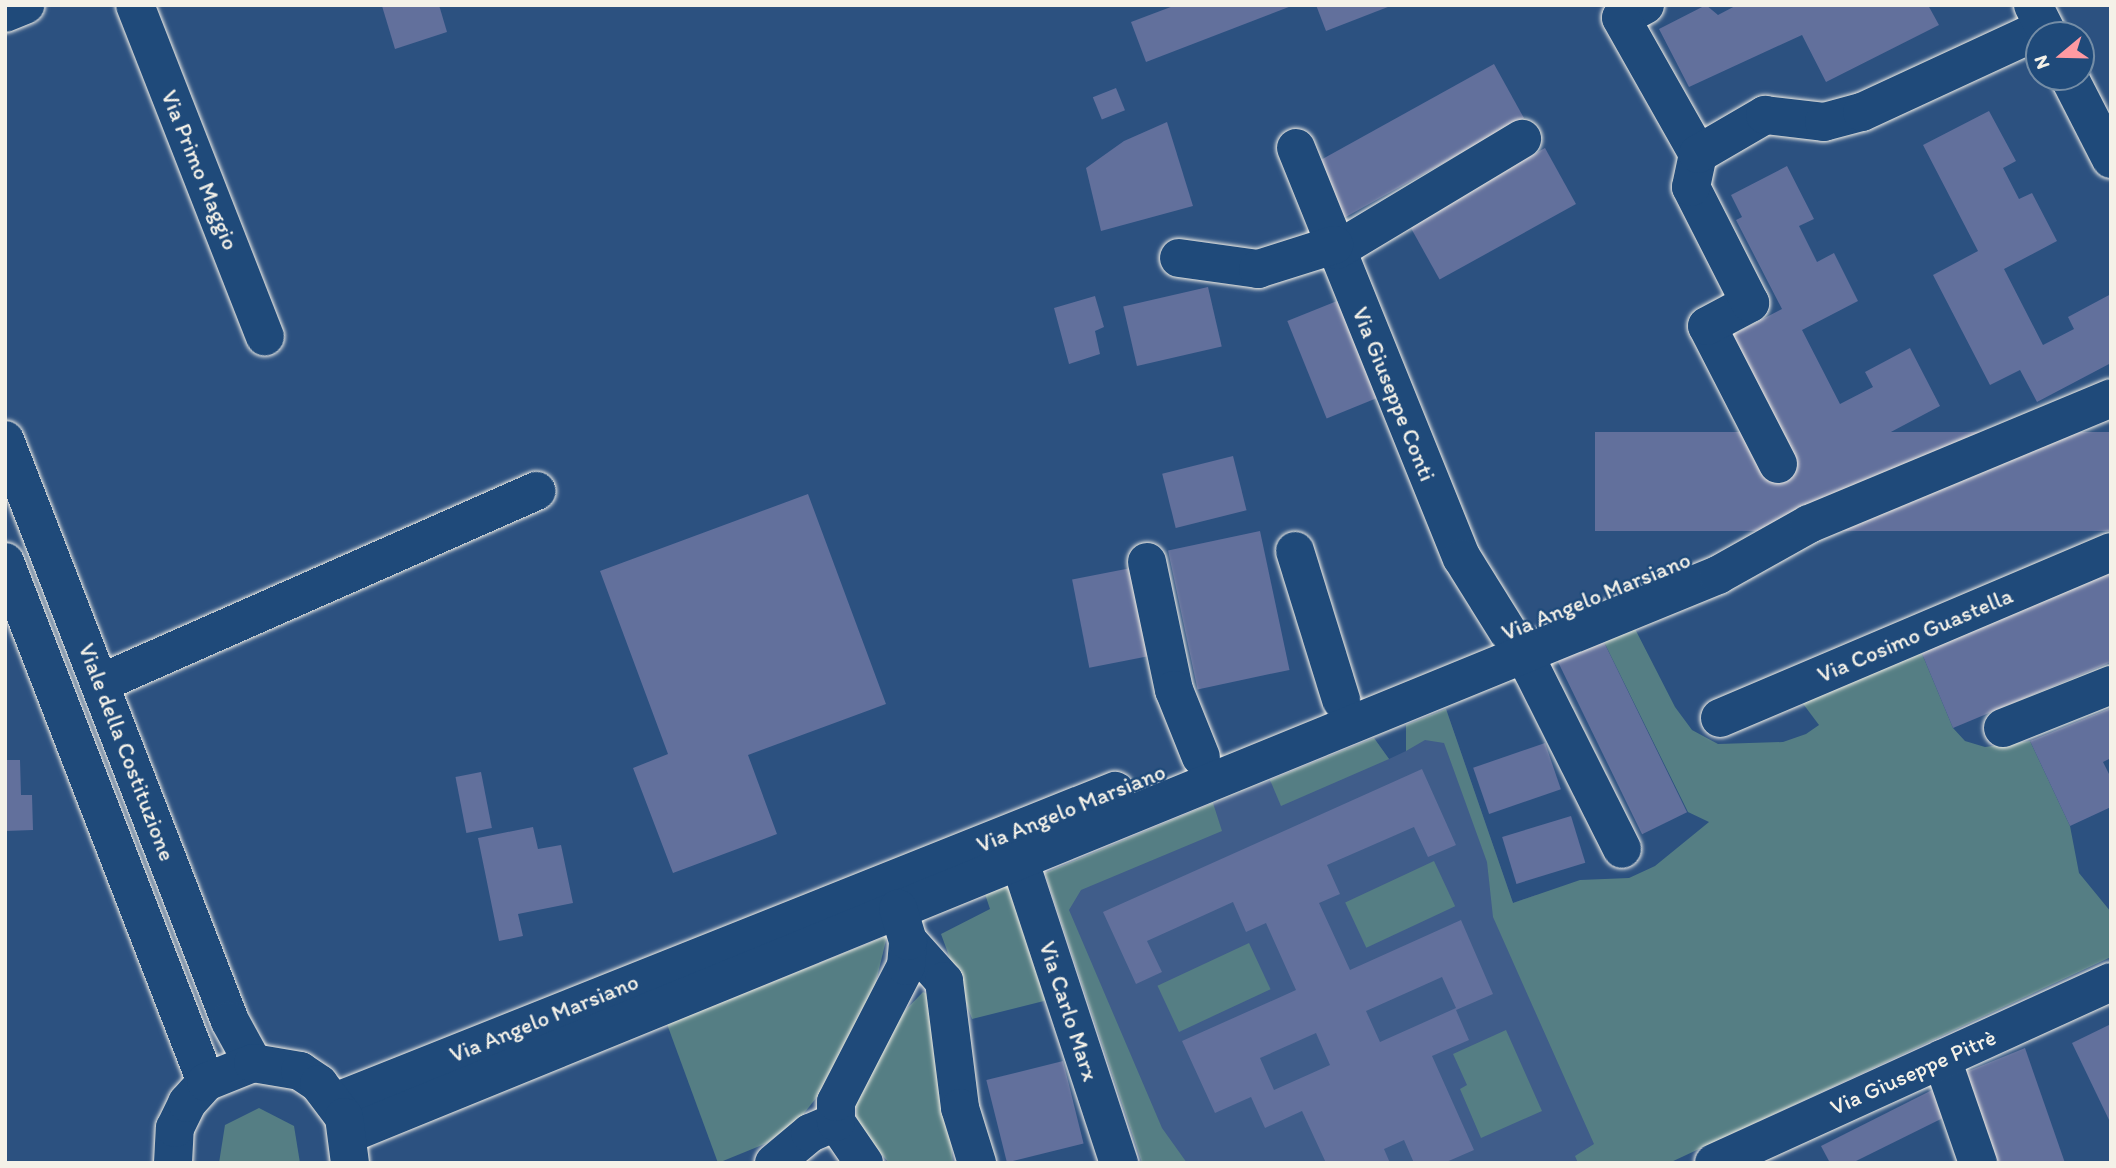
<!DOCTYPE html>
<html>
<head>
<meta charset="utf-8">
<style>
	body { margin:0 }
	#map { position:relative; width:2116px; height:1168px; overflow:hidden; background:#2c5180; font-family:Itim,sans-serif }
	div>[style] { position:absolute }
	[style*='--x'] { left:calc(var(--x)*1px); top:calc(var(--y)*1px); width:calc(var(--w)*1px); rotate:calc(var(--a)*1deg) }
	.built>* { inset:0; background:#405d8a }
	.green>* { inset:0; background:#557e84; transform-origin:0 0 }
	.building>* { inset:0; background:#62709c; transform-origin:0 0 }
	.roads { filter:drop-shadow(0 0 2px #f4f1e8) drop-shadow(0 0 2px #f4f1e8) }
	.minor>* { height:38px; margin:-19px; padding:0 19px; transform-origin:19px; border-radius:19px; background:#1f4a7a }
	.major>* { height:38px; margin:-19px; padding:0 19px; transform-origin:19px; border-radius:19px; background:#1f4a7a }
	span { translate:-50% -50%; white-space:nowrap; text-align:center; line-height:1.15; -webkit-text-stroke:5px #1f4a7a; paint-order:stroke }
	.street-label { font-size:23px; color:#f4f1e8 }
	.frame { position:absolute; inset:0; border:7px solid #f4f1e8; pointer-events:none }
	.north { position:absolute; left:2025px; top:21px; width:70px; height:70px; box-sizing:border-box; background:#1f4a7a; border:2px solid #748da6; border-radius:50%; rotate:251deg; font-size:19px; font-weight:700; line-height:28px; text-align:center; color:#f4f1e8 }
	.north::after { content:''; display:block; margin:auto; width:24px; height:32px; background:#ff9aa2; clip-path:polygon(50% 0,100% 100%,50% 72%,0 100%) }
</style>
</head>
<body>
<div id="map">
	<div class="built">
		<i style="clip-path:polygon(1446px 709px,1513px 903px,1536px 895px,1641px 1163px,1142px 1163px,1045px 873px,1374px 738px,1389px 759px,1406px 751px,1406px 725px)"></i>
	</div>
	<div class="green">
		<i style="clip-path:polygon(1632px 623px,1675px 707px,1692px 730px,1718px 744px,1783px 742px,1806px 734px,1819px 725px,1801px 701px,1920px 649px,1953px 728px,1965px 741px,1985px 747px,2030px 741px,2070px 826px,2079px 873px,2111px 912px,2111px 957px,1669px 1163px,1578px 1163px,1575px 1156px,1594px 1144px,1493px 917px,1487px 862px,1444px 743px,1425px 740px,1406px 751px,1406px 725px,1446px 709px,1513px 903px,1580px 880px,1629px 878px,1655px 866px,1709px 822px,1688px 812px,1602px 638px)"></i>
		<i style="clip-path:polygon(1374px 738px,1389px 759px,1281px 806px,1270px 780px)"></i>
		<i style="clip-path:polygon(1213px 803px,1222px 831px,1081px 890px,1069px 910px,1162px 1128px,1187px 1163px,1142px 1163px,1045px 873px)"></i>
		<i style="left:1434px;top:861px;width:50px;height:98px;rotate:65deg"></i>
		<i style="clip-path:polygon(1011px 885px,1048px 1000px,972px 1019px,941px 934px,990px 909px,985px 894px)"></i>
		<i style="clip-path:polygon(887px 936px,868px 1015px,829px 1082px,801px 1117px,767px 1143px,718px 1163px,667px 1024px)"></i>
		<i style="left:1249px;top:943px;width:51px;height:101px;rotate:65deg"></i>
		<i style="clip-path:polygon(923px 992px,936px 998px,942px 1021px,953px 1163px,889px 1163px,857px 1126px,856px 1103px,895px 1021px)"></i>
		<i style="clip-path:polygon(1506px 1030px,1542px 1111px,1481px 1138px,1460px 1089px,1467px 1085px,1453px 1054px)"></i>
		<i style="clip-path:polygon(259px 1108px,294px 1126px,300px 1163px,219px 1163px,225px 1125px)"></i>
	</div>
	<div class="building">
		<i style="clip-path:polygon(439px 5px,447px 32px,395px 49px,382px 6px)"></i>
		<i style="clip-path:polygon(1176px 5px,1294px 5px,1146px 62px,1131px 22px)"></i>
		<i style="clip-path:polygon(1316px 5px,1393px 5px,1326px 31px)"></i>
		<i style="clip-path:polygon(1706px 5px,1718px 15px,1737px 5px,1928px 5px,1939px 25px,1826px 82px,1802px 35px,1689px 87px,1659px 29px)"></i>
		<i style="left:1494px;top:64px;width:62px;height:209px;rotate:61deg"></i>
		<i style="left:1116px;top:88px;width:24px;height:25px;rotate:68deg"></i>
		<i style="clip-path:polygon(1989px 111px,2016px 161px,2003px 168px,2019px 199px,2032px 193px,2057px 241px,2004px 269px,2043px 345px,2074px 329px,2068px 317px,2111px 294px,2111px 363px,2037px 402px,2020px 370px,1990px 385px,1933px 275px,1978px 251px,1923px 145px)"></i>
		<i style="clip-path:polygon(1167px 122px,1193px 206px,1101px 231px,1086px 168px,1124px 141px)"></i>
		<i style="left:1545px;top:148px;width:64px;height:156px;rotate:61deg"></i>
		<i style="clip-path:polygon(1787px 166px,1814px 219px,1799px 226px,1817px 262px,1834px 253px,1858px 301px,1802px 330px,1840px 404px,1873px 387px,1865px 372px,1910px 348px,1940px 406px,1836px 461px,1821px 432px,1791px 448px,1732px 335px,1782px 309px,1736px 220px,1742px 217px,1731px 195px)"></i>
		<i style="left:1208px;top:287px;width:61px;height:87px;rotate:77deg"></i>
		<i style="clip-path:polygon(1095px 296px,1104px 327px,1095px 331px,1100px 354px,1069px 364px,1054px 308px)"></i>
		<i style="left:1342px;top:299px;width:105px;height:59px;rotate:68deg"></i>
		<i style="left:2111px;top:432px;width:99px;height:516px;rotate:90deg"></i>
		<i style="left:1233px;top:456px;width:56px;height:73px;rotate:76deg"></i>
		<i style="clip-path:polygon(808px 494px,886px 704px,748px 755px,777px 834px,673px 873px,633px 768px,668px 754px,600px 571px)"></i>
		<i style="left:1260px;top:531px;width:142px;height:94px;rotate:78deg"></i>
		<i style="left:1131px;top:568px;width:90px;height:60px;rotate:79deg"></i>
		<i style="clip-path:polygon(2111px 569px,2111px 662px,1953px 728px,1920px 649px)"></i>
		<i style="left:1602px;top:638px;width:194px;height:50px;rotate:64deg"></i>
		<i style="clip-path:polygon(2111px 708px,2111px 758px,2103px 762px,2111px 778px,2111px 807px,2070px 826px,2030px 741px)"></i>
		<i style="left:1545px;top:743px;width:49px;height:76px;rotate:71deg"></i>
		<i style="clip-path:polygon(5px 760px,20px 760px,21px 795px,32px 795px,33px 830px,5px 831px)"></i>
		<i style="clip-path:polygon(evenodd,1422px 769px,1456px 845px,1428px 857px,1414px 827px,1327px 865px,1340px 894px,1319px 903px,1350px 970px,1461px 920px,1493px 994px,1456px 1010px,1469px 1040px,1432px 1056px,1474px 1150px,1444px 1163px,1414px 1163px,1404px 1140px,1384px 1149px,1390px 1163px,1326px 1163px,1302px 1111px,1265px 1128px,1251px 1097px,1215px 1113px,1182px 1041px,1296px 990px,1266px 923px,1246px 932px,1233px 902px,1147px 941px,1162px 972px,1136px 984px,1103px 912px,1422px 769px,1442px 977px,1456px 1008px,1380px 1042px,1366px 1011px,1442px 977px,1422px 769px,1316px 1033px,1330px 1065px,1274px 1090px,1260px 1058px,1316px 1033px)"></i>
		<i style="left:481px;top:772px;width:57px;height:26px;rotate:79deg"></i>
		<i style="left:1571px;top:816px;width:49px;height:72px;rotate:73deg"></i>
		<i style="clip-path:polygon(533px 827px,538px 849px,561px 845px,573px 903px,518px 914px,523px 936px,499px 941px,478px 838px)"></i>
		<i style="clip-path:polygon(2111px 1024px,2111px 1124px,2072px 1043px)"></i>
		<i style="clip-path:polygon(2025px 1048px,2065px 1163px,1998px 1163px,1966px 1072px)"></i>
		<i style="left:1063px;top:1061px;width:85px;height:79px;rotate:76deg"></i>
		<i style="clip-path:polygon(1936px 1088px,1949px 1115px,1852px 1163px,1830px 1163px,1821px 1146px)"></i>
	</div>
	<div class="roads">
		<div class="minor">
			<i style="--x:135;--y:5;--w:356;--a:68.6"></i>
			<i style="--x:1645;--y:5;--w:27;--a:152"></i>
			<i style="--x:1621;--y:18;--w:156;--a:60.5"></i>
			<i style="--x:5;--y:13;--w:22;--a:-22"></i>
			<i style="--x:1296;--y:148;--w:442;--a:68"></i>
			<i style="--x:1462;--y:558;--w:87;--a:58.1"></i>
			<i style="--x:1337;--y:250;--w:216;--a:-31"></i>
			<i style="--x:1179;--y:258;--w:80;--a:7.9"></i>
			<i style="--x:1258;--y:269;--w:80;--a:-17.5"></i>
			<i style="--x:5;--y:440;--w:623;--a:68.83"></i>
			<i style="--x:230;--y:1021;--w:48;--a:61.3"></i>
			<i style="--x:1778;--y:464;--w:155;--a:-117.2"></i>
			<i style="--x:1707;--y:326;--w:49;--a:-28.1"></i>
			<i style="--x:1750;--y:303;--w:130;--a:-117"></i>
			<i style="--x:1691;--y:187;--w:34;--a:-78"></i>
			<i style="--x:1698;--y:154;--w:78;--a:-30.2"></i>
			<i style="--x:1765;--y:115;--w:59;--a:6.8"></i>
			<i style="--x:1824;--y:122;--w:39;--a:-15"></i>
			<i style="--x:1862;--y:112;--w:200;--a:-24.8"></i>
			<i style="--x:1295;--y:551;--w:156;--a:72.8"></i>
			<i style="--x:5;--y:562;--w:557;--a:68.87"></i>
			<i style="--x:1147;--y:562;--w:131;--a:78.1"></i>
			<i style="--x:1174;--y:690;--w:72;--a:68.1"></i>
			<i style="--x:1524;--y:654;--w:218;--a:63.3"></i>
			<i style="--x:101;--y:683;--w:476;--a:-23.8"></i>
			<i style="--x:1720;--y:718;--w:425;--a:-23"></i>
			<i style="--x:2003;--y:728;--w:116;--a:-21.7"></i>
			<i style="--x:1019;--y:859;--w:320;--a:71.8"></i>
			<i style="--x:908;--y:941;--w:54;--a:48"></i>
			<i style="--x:944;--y:981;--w:128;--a:82.8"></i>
			<i style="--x:960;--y:1108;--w:58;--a:72.8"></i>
			<i style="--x:1942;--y:1059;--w:110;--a:70.9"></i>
			<i style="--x:335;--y:1102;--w:840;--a:-21.74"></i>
			<i style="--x:349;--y:1134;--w:1479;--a:-22.21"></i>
			<i style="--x:1718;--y:575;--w:104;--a:-29.3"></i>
			<i style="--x:1809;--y:524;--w:327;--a:-22.6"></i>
			<i style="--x:173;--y:1163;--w:35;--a:-87"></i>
			<i style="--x:175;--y:1128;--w:28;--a:-64"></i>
			<i style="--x:187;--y:1103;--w:28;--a:-48"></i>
			<i style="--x:206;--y:1082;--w:51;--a:-22"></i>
			<i style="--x:253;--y:1063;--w:48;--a:9.7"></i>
			<i style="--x:300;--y:1071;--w:23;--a:34"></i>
			<i style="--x:319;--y:1084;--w:41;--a:52.9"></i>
			<i style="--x:344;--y:1117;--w:46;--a:82.6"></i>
			<i style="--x:774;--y:1163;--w:47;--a:-39.8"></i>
			<i style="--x:810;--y:1133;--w:28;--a:-23"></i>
			<i style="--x:864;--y:1163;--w:50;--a:-124.3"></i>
			<i style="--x:836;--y:1122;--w:20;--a:-90"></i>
			<i style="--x:836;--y:1102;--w:153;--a:-62.8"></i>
			<i style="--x:906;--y:966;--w:25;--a:-85"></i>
			<i style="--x:908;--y:941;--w:34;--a:-107"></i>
			<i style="--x:1714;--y:1163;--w:436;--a:-24.5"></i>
		</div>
		<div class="major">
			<i style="--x:2033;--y:5;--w:34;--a:63"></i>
			<i style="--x:2069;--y:77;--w:92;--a:62.9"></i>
		</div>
	</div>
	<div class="street-label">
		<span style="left:200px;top:170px;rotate:68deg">Via Primo Maggio</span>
		<span style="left:1394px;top:394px;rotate:68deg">Via Giuseppe Conti</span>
		<span style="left:1596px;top:596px;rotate:-22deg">Via Angelo Marsiano</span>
		<span style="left:1915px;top:635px;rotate:-23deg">Via Cosimo Guastella</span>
		<span style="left:127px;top:752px;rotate:69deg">Viale della Costituzione</span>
		<span style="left:1071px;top:808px;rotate:-22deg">Via Angelo Marsiano</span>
		<span style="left:1069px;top:1011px;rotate:72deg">Via Carlo Marx</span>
		<span style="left:544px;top:1018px;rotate:-22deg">Via Angelo Marsiano</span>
		<span style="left:1913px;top:1072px;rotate:-24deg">Via Giuseppe Pitrè</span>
	</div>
	<div class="frame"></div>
	<div class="north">N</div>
</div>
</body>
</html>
